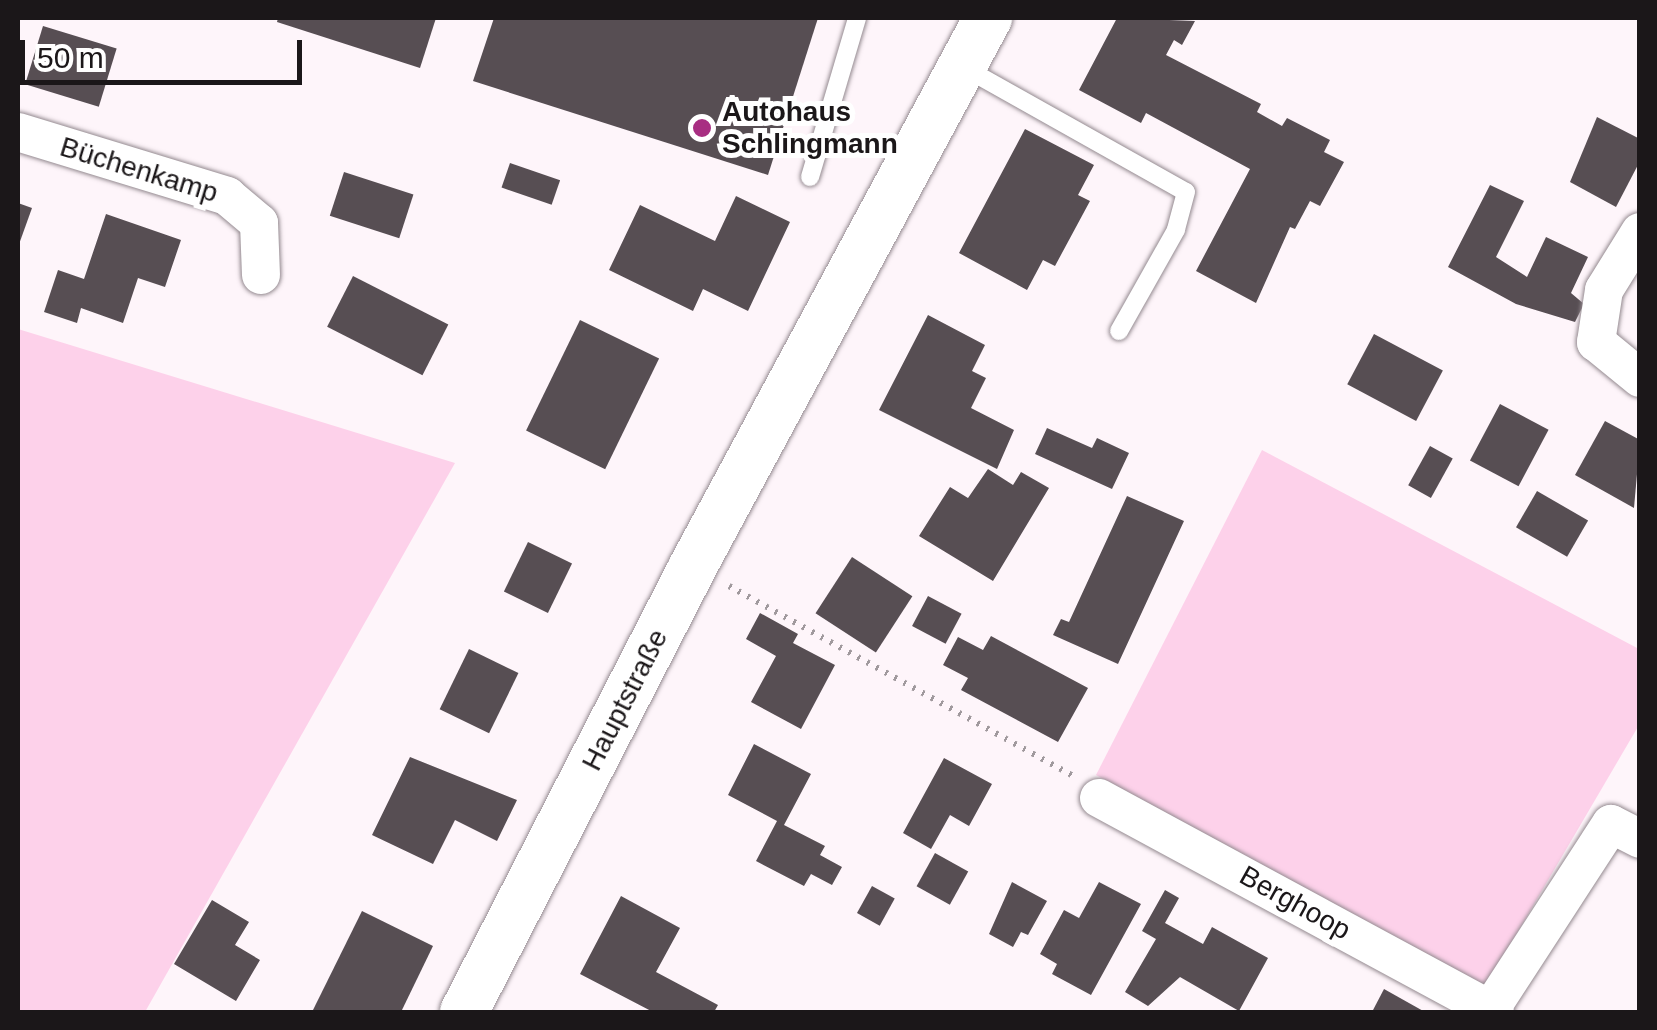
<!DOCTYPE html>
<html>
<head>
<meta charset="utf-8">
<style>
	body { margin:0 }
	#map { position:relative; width:1657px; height:1030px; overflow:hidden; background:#fef5fa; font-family:Helvetica,sans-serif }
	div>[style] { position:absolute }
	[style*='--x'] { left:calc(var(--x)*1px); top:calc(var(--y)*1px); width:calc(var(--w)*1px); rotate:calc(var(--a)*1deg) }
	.green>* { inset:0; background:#fdd1ea }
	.building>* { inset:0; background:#574e53; transform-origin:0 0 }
	.path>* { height:6px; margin-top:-3px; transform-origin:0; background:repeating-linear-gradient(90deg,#a0999d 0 2.5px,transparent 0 10.5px) }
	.roads { filter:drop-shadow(0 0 2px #948a90) drop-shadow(0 0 2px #948a90) }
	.service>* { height:18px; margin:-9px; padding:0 9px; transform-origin:9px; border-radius:9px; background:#fff }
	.minor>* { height:38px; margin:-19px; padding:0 19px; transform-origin:19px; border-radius:19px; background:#fff }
	.tertiary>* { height:48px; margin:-24px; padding:0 24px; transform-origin:24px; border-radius:24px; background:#fff }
	.dots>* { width:28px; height:28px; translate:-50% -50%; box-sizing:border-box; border:5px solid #fff; border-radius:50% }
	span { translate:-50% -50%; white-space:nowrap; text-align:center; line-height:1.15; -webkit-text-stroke:10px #fff; paint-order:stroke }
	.poi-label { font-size:28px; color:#1b1719; font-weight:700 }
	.left { translate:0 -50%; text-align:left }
	.street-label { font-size:28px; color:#1b1719 }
	.frame { position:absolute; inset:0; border:20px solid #1b1719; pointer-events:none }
	.scale { position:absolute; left:20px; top:40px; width:282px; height:45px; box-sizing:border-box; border:5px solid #1b1719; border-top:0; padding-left:12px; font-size:30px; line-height:35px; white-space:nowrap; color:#1b1719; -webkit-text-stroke:8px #fff; paint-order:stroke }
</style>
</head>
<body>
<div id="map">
	<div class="green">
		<i style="clip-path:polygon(18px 329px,455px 463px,145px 1012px,18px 1012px)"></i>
		<i style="clip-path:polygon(1262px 450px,1639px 649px,1639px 725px,1486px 986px,1096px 775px)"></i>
	</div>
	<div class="building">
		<i style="clip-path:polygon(278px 18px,436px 18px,420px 68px,277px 22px)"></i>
		<i style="clip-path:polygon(494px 18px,818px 18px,768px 175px,473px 81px)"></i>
		<i style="clip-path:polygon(1117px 18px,1195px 21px,1182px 45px,1174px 40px,1166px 55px,1261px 104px,1257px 112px,1282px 126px,1287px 118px,1330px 140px,1324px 152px,1344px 162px,1320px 206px,1310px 201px,1295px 229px,1290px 227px,1256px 303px,1196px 271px,1250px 169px,1146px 113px,1141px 123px,1079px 90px)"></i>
		<i style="left:43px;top:26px;width:77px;height:61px;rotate:17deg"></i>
		<i style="clip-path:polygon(1597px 117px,1640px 139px,1640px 161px,1616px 207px,1570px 182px)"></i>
		<i style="clip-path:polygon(1025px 129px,1094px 165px,1078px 195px,1090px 201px,1055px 266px,1043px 260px,1027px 290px,959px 253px)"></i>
		<i style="left:510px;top:163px;width:53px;height:26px;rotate:19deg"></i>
		<i style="left:344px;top:172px;width:73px;height:46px;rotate:18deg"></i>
		<i style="clip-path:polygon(1490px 185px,1524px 201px,1496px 257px,1527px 277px,1546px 237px,1588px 257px,1571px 293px,1584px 304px,1575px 322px,1516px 304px,1448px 267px)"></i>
		<i style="clip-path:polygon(736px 196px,790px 222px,748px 311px,703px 289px,693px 311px,609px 270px,640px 205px,715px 241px)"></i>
		<i style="clip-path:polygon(18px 203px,32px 208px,18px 247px)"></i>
		<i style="clip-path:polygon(106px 214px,181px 240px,165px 287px,138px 278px,123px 323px,81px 308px,77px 323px,44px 312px,58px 270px,84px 279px)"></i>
		<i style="left:353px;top:276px;width:107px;height:57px;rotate:27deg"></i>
		<i style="clip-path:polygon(928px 315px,985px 345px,972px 371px,986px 378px,971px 408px,1014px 430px,997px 469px,879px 410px)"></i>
		<i style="left:580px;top:320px;width:88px;height:123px;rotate:26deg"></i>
		<i style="left:1374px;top:334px;width:78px;height:57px;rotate:28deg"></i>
		<i style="left:1500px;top:404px;width:55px;height:64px;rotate:28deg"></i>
		<i style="clip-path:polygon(1605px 421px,1640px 440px,1634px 508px,1575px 475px)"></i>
		<i style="clip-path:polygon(1047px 428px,1092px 448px,1097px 438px,1129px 453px,1112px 489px,1035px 454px)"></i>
		<i style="left:1430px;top:446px;width:26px;height:45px;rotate:29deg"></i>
		<i style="clip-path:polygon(988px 469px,1013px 485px,1021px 472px,1049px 488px,993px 581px,919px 536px,950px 487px,968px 498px)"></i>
		<i style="left:1537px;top:491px;width:59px;height:42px;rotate:30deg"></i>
		<i style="clip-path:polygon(1127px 496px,1184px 521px,1118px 664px,1053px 635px,1061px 619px,1069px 622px)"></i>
		<i style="left:528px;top:542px;width:49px;height:55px;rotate:26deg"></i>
		<i style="left:852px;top:557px;width:72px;height:67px;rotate:33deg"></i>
		<i style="left:928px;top:596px;width:38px;height:34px;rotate:28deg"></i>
		<i style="clip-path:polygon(760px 613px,798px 634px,793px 643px,835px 665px,801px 729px,751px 702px,776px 656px,746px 639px)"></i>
		<i style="clip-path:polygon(991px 636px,1088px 688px,1058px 742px,961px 690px,968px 678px,943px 665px,958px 637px,983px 650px)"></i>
		<i style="left:469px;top:649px;width:55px;height:67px;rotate:26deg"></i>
		<i style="clip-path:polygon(754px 744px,811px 774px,784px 825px,825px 846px,820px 855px,842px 867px,832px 885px,811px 874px,804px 886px,756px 861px,777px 821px,728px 795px)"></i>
		<i style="clip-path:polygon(410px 757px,517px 800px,497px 841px,455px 820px,433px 864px,372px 835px)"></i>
		<i style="clip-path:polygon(944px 758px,992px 784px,969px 826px,950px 815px,931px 849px,903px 833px)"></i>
		<i style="left:935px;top:853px;width:38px;height:38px;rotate:29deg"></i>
		<i style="clip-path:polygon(1012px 882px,1047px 901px,1028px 935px,1021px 932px,1013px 947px,989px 934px)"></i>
		<i style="clip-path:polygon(1099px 882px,1141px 904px,1091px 995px,1052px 974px,1057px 964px,1040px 954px,1064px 910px,1079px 918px)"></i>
		<i style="left:872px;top:886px;width:26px;height:31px;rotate:29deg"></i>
		<i style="clip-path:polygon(1165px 890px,1179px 898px,1165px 923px,1203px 944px,1212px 927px,1268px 958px,1239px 1011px,1180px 977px,1148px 1006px,1125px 992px,1156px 939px,1142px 931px)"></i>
		<i style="clip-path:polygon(621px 896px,680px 928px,656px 972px,718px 1005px,714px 1012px,653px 1012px,580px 974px)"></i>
		<i style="clip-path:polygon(212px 900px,249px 922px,235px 945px,260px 960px,236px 1001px,174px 964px)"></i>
		<i style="clip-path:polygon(362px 911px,433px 946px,401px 1012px,312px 1012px)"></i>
		<i style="clip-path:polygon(1384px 989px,1425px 1012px,1372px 1012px)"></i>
	</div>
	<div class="path">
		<i style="--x:729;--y:586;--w:393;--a:28.9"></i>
	</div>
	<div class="roads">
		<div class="service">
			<i style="--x:965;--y:68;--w:253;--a:29.3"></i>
			<i style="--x:1186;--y:192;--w:39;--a:105"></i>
			<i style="--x:1176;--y:230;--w:116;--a:119.4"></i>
			<i style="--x:810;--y:177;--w:166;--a:-73.5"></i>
		</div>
		<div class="minor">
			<i style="--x:18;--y:132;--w:219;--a:17"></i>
			<i style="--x:227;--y:196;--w:42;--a:40.2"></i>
			<i style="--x:259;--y:223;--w:52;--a:87.8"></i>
			<i style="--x:1640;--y:232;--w:68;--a:121.8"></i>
			<i style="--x:1604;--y:290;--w:53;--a:98.7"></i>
			<i style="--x:1596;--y:342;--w:57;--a:39.3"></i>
			<i style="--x:1099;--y:798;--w:450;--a:28.4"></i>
			<i style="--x:1490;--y:1010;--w:222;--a:-57"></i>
			<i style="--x:1611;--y:824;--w:33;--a:27"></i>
		</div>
		<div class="tertiary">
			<i style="--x:464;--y:1012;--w:499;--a:-62.8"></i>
			<i style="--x:692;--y:568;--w:625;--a:-61.71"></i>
		</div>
	</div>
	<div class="dots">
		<i style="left:702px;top:128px;background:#a82e82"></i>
	</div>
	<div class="poi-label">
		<span class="left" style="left:722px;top:128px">Autohaus<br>Schlingmann</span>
	</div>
	<div class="street-label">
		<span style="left:139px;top:170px;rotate:17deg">Büchenkamp</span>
		<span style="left:625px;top:700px;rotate:-63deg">Hauptstraße</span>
		<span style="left:1295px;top:903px;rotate:29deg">Berghoop</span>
	</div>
	<div class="frame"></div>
	<div class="scale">50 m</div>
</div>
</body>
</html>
